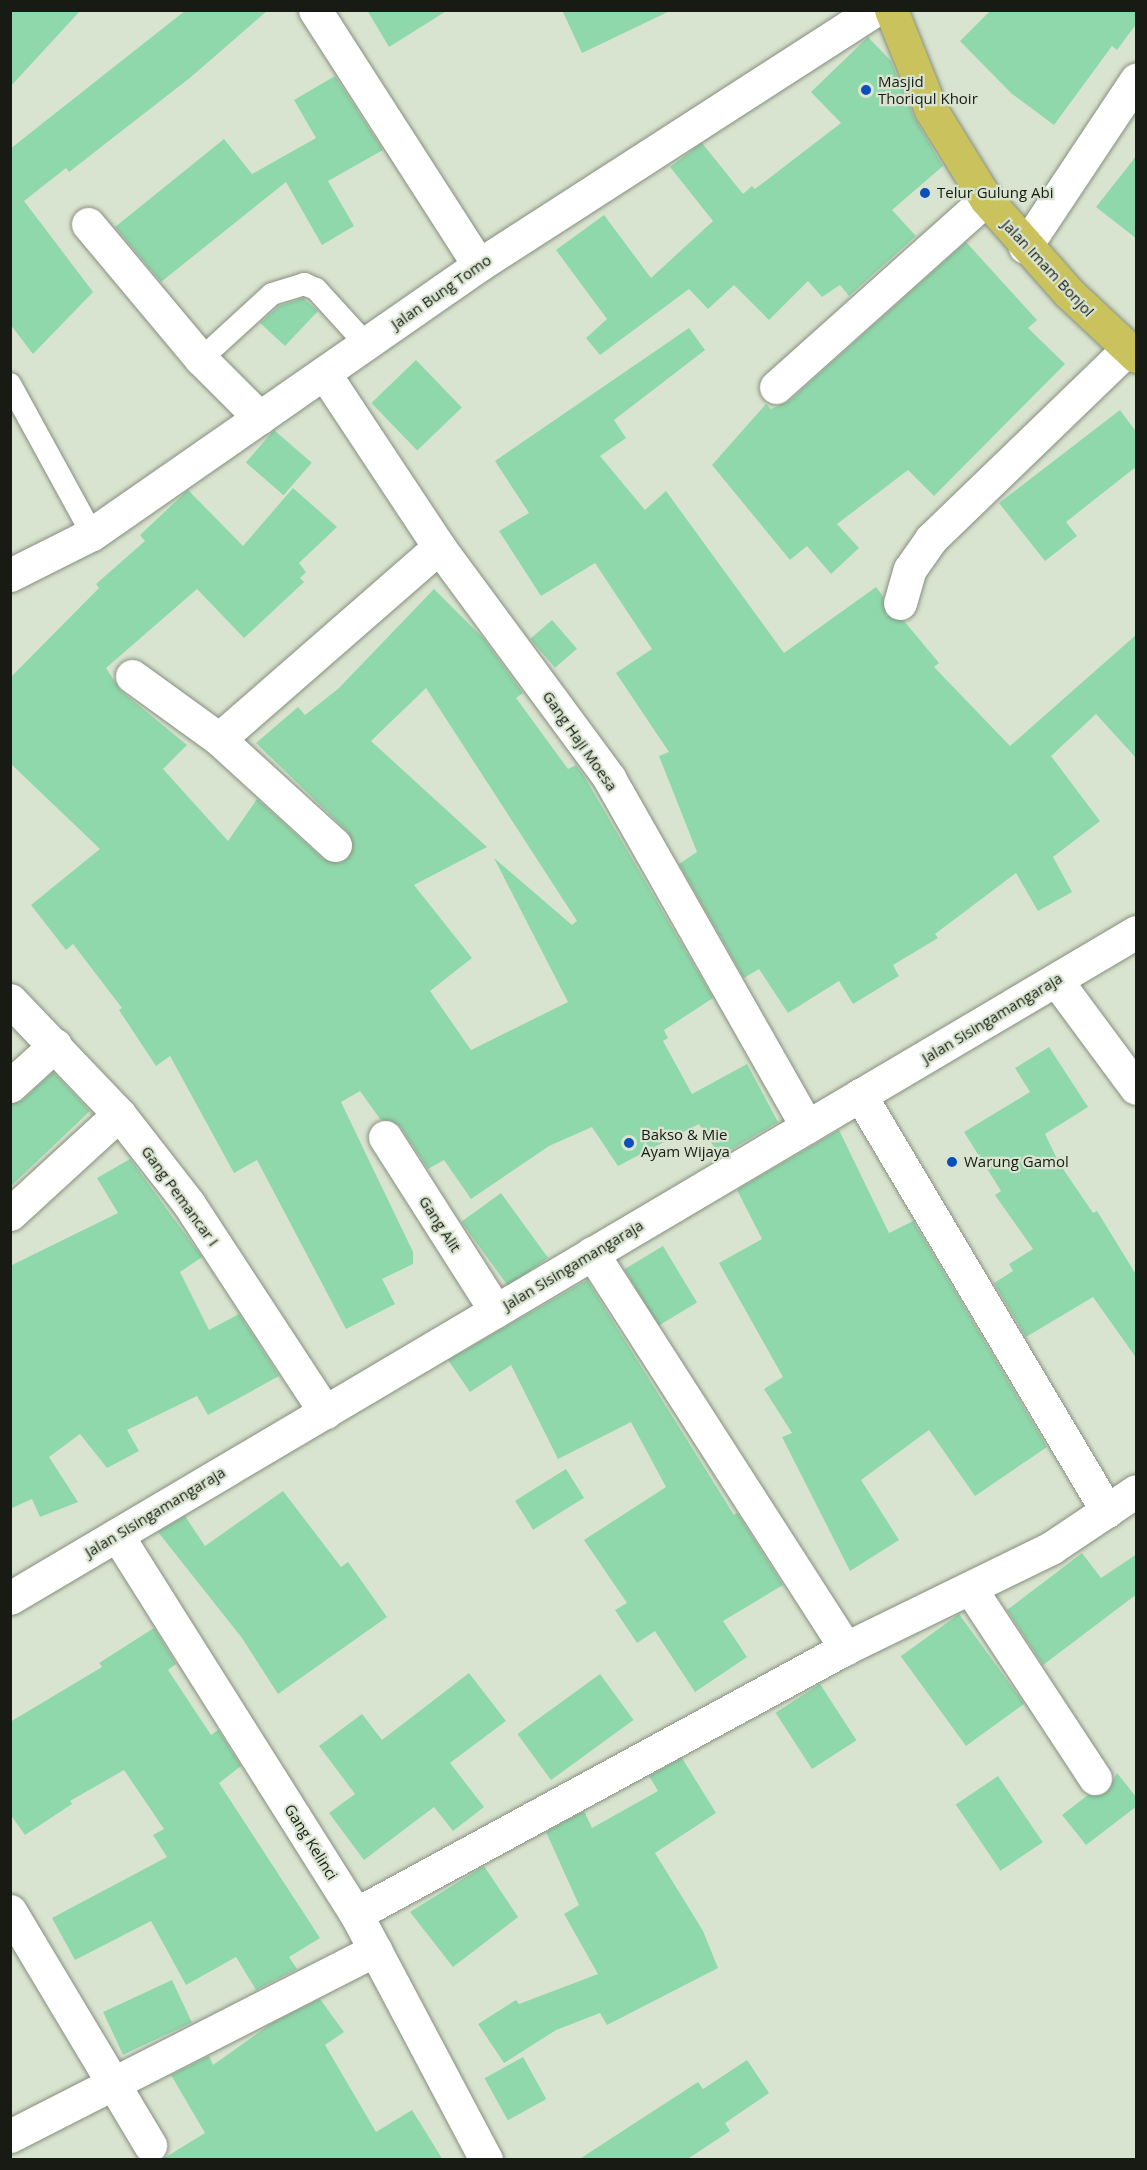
<!DOCTYPE html>
<html>
<head>
<meta charset="utf-8">
<style>
	body { margin:0 }
	#map { position:relative; width:1147px; height:2170px; overflow:hidden; background:#d9e4d0; font-family:"Open Sans",sans-serif }
	div>[style] { position:absolute }
	[style*='--x'] { left:calc(var(--x)*1px); top:calc(var(--y)*1px); width:calc(var(--w)*1px); rotate:calc(var(--a)*1deg) }
	.building>* { inset:0; background:#8fd8ac; transform-origin:0 0 }
	.roads { filter:drop-shadow(0 0 2px #858f7d) drop-shadow(0 0 2px #858f7d) }
	.lane>* { height:22px; margin:-11px; padding:0 11px; transform-origin:11px; border-radius:11px; background:#fff }
	.street>* { height:33px; margin:-16.5px; padding:0 16.5px; transform-origin:16.5px; border-radius:16.5px; background:#fff }
	.secondary>* { height:33px; margin:-16.5px; padding:0 16.5px; transform-origin:16.5px; border-radius:16.5px; background:#fff }
	.highway>* { height:33px; margin:-16.5px; padding:0 16.5px; transform-origin:16.5px; border-radius:16.5px; background:#c9c25d }
	.dots>* { width:16px; height:16px; translate:-50% -50%; box-sizing:border-box; border:3px solid #d9e4d0; border-radius:50% }
	span { translate:-50% -50%; white-space:nowrap; text-align:center; line-height:1.15; -webkit-text-stroke:4.5px #d9e4d0; paint-order:stroke }
	.poi-label { font-size:15px; color:#171b14 }
	.left { translate:0 -50%; text-align:left }
	.street-label { font-size:15px; color:#171b14 }
	.frame { position:absolute; inset:0; border:12px solid #171b14; pointer-events:none }
</style>
</head>
<body>
<div id="map">
	<div class="building">
		<i style="clip-path:polygon(10px 10px,81px 10px,10px 87px)"></i>
		<i style="clip-path:polygon(186px 10px,268px 10px,191px 77px,69px 172px,66px 168px,24px 201px,93px 292px,33px 354px,10px 324px,10px 149px)"></i>
		<i style="clip-path:polygon(367px 10px,448px 10px,389px 47px)"></i>
		<i style="clip-path:polygon(562px 10px,672px 10px,582px 53px)"></i>
		<i style="clip-path:polygon(991px 10px,1137px 10px,1137px 23px,1117px 50px,1112px 46px,1054px 125px,1011px 93px,960px 41px)"></i>
		<i style="clip-path:polygon(868px 37px,891px 61px,914px 117px,943px 166px,892px 210px,916px 236px,849px 296px,840px 285px,822px 297px,808px 281px,769px 320px,734px 285px,708px 309px,689px 289px,600px 355px,586px 338px,607px 319px,556px 250px,604px 215px,651px 278px,713px 221px,670px 167px,702px 143px,743px 194px,752px 186px,755px 189px,841px 123px,811px 92px)"></i>
		<i style="clip-path:polygon(335px 76px,383px 150px,328px 181px,354px 226px,322px 245px,286px 182px,161px 282px,115px 227px,224px 139px,252px 174px,316px 138px,294px 100px)"></i>
		<i style="clip-path:polygon(1137px 155px,1137px 239px,1096px 207px)"></i>
		<i style="clip-path:polygon(966px 242px,1037px 320px,1028px 328px,1065px 364px,934px 496px,908px 470px,837px 524px,859px 548px,831px 574px,807px 546px,790px 560px,712px 465px,766px 404px,771px 409px,789px 401px)"></i>
		<i style="clip-path:polygon(303px 298px,318px 311px,285px 346px,260px 323px,279px 306px)"></i>
		<i style="clip-path:polygon(689px 328px,705px 350px,614px 420px,626px 438px,600px 456px,645px 510px,666px 491px,784px 653px,876px 587px,883px 596px,886px 615px,904px 621px,939px 663px,934px 667px,1010px 746px,1137px 634px,1137px 759px,1096px 714px,1051px 756px,1100px 821px,1053px 857px,1072px 892px,1038px 911px,1016px 873px,935px 934px,938px 938px,893px 965px,899px 976px,853px 1004px,839px 981px,788px 1013px,759px 969px,744px 978px,679px 864px,697px 852px,659px 756px,669px 752px,616px 673px,652px 649px,595px 563px,541px 596px,499px 531px,529px 513px,495px 461px)"></i>
		<i style="left:416px;top:360px;width:66px;height:62px;rotate:46deg"></i>
		<i style="clip-path:polygon(1120px 410px,1137px 433px,1137px 466px,1066px 522px,1077px 536px,1045px 561px,999px 503px)"></i>
		<i style="left:274px;top:430px;width:50px;height:43px;rotate:41deg"></i>
		<i style="clip-path:polygon(evenodd,293px 488px,337px 527px,299px 563px,306px 572px,300px 578px,304px 582px,244px 638px,197px 589px,106px 668px,121px 691px,187px 745px,163px 769px,228px 841px,257px 799px,323px 859px,340px 863px,348px 858px,353px 848px,348px 832px,256px 743px,298px 707px,305px 715px,338px 689px,434px 589px,483px 638px,523px 693px,516px 698px,568px 769px,576px 765px,584px 776px,713px 998px,664px 1030px,668px 1038px,663px 1041px,692px 1094px,747px 1064px,778px 1122px,720px 1156px,699px 1124px,618px 1166px,592px 1127px,549px 1146px,471px 1199px,444px 1160px,428px 1169px,400px 1126px,380px 1119px,360px 1091px,341px 1102px,413px 1252px,413px 1264px,382px 1279px,395px 1304px,346px 1329px,257px 1160px,234px 1173px,170px 1056px,156px 1066px,119px 1010px,122px 1008px,73px 944px,66px 950px,31px 905px,100px 849px,10px 763px,10px 678px,99px 588px,96px 584px,145px 541px,140px 535px,188px 490px,243px 546px,293px 488px,426px 688px,577px 921px,572px 925px,494px 858px,568px 1002px,471px 1050px,430px 991px,472px 958px,414px 885px,487px 847px,371px 741px,426px 688px)"></i>
		<i style="left:552px;top:620px;width:38px;height:29px;rotate:49deg"></i>
		<i style="clip-path:polygon(1049px 1047px,1088px 1107px,1045px 1134px,1059px 1163px,1093px 1213px,1097px 1211px,1137px 1276px,1137px 1359px,1093px 1297px,1026px 1337px,994px 1283px,1013px 1271px,1009px 1264px,1033px 1249px,995px 1195px,1001px 1191px,964px 1132px,1030px 1092px,1015px 1068px)"></i>
		<i style="clip-path:polygon(53px 1072px,90px 1111px,10px 1187px,10px 1104px,23px 1100px)"></i>
		<i style="clip-path:polygon(839px 1130px,889px 1233px,913px 1221px,1047px 1447px,975px 1496px,929px 1430px,861px 1480px,899px 1540px,850px 1571px,782px 1437px,792px 1433px,764px 1389px,783px 1377px,719px 1263px,762px 1239px,737px 1190px)"></i>
		<i style="clip-path:polygon(130px 1159px,202px 1257px,180px 1272px,209px 1330px,239px 1314px,279px 1376px,208px 1415px,197px 1396px,127px 1430px,139px 1451px,107px 1468px,80px 1434px,49px 1457px,78px 1502px,40px 1517px,32px 1499px,10px 1509px,10px 1266px,118px 1213px,97px 1178px)"></i>
		<i style="left:501px;top:1193px;width:80px;height:49px;rotate:54deg"></i>
		<i style="left:663px;top:1246px;width:66px;height:45px;rotate:59deg"></i>
		<i style="clip-path:polygon(587px 1280px,734px 1515px,737px 1513px,783px 1585px,723px 1621px,747px 1657px,695px 1692px,655px 1631px,637px 1643px,615px 1610px,627px 1603px,584px 1540px,666px 1487px,631px 1422px,558px 1459px,511px 1365px,470px 1392px,448px 1360px)"></i>
		<i style="left:566px;top:1469px;width:34px;height:60px;rotate:58deg"></i>
		<i style="clip-path:polygon(283px 1491px,341px 1567px,348px 1562px,387px 1617px,278px 1694px,242px 1638px,158px 1532px,185px 1516px,205px 1546px)"></i>
		<i style="clip-path:polygon(1082px 1553px,1101px 1578px,1137px 1554px,1137px 1594px,1043px 1665px,1007px 1610px)"></i>
		<i style="left:959px;top:1614px;width:111px;height:72px;rotate:54deg"></i>
		<i style="clip-path:polygon(154px 1628px,176px 1664px,168px 1670px,211px 1735px,218px 1730px,241px 1766px,219px 1783px,320px 1938px,289px 1957px,297px 1969px,256px 1990px,236px 1957px,186px 1985px,151px 1921px,75px 1960px,52px 1918px,167px 1857px,153px 1835px,164px 1829px,124px 1770px,70px 1801px,72px 1804px,25px 1835px,10px 1814px,10px 1722px,102px 1667px,99px 1663px)"></i>
		<i style="clip-path:polygon(469px 1673px,506px 1721px,450px 1763px,484px 1807px,453px 1831px,434px 1807px,364px 1860px,329px 1813px,355px 1794px,319px 1746px,362px 1714px,382px 1740px)"></i>
		<i style="left:600px;top:1674px;width:57px;height:102px;rotate:54deg"></i>
		<i style="left:820px;top:1684px;width:67px;height:53px;rotate:57deg"></i>
		<i style="clip-path:polygon(682px 1758px,716px 1813px,655px 1853px,703px 1931px,718px 1968px,607px 2025px,600px 2013px,556px 2030px,504px 2063px,478px 2024px,516px 2000px,519px 2004px,598px 1974px,564px 1914px,579px 1905px,546px 1832px,584px 1811px,592px 1828px,658px 1791px,649px 1776px)"></i>
		<i style="clip-path:polygon(1117px 1773px,1137px 1798px,1137px 1806px,1086px 1845px,1062px 1815px,1088px 1795px,1106px 1793px)"></i>
		<i style="left:998px;top:1776px;width:80px;height:51px;rotate:56deg"></i>
		<i style="clip-path:polygon(484px 1866px,518px 1917px,453px 1967px,410px 1912px)"></i>
		<i style="left:172px;top:1980px;width:47px;height:76px;rotate:65deg"></i>
		<i style="clip-path:polygon(320px 1999px,344px 2032px,325px 2045px,376px 2132px,412px 2110px,443px 2160px,161px 2160px,205px 2133px,171px 2075px,209px 2056px,213px 2065px,272px 2023px)"></i>
		<i style="left:523px;top:2057px;width:48px;height:44px;rotate:61deg"></i>
		<i style="clip-path:polygon(747px 2060px,769px 2093px,725px 2123px,730px 2131px,686px 2160px,578px 2160px,698px 2082px,703px 2089px)"></i>
	</div>
	<div class="roads">
		<div class="lane">
			<i style="--x:201;--y:359;--w:96;--a:-42.5"></i>
			<i style="--x:272;--y:294;--w:34;--a:-17"></i>
			<i style="--x:304;--y:284;--w:13;--a:23"></i>
			<i style="--x:316;--y:289;--w:74;--a:47.7"></i>
			<i style="--x:10;--y:384;--w:171;--a:61.3"></i>
		</div>
		<div class="street">
			<i style="--x:315;--y:10;--w:303;--a:57.3"></i>
			<i style="--x:88;--y:224;--w:176;--a:50.1"></i>
			<i style="--x:201;--y:359;--w:83;--a:45"></i>
			<i style="--x:324;--y:373;--w:209;--a:56.5"></i>
			<i style="--x:439;--y:547;--w:287;--a:53.6"></i>
			<i style="--x:609;--y:778;--w:401;--a:60.4"></i>
			<i style="--x:776;--y:387;--w:282;--a:-41.8"></i>
			<i style="--x:900;--y:603;--w:35;--a:-74"></i>
			<i style="--x:910;--y:569;--w:37;--a:-55"></i>
			<i style="--x:931;--y:539;--w:274;--a:-44"></i>
			<i style="--x:132;--y:676;--w:107;--a:35.9"></i>
			<i style="--x:335;--y:845;--w:157;--a:-137.6"></i>
			<i style="--x:219;--y:739;--w:292;--a:-41.1"></i>
			<i style="--x:1056;--y:980;--w:134;--a:53.5"></i>
			<i style="--x:10;--y:1000;--w:158;--a:46.3"></i>
			<i style="--x:119;--y:1114;--w:114;--a:52.1"></i>
			<i style="--x:189;--y:1204;--w:249;--a:56.8"></i>
			<i style="--x:10;--y:1086;--w:61;--a:-42.3"></i>
			<i style="--x:860;--y:1095;--w:484;--a:59.3"></i>
			<i style="--x:385;--y:1137;--w:206;--a:57.5"></i>
			<i style="--x:10;--y:1214;--w:148;--a:-42.5"></i>
			<i style="--x:592;--y:1253;--w:470;--a:57.3"></i>
			<i style="--x:117;--y:1535;--w:448;--a:57.8"></i>
			<i style="--x:356;--y:1914;--w:278;--a:62.1"></i>
			<i style="--x:972;--y:1591;--w:224;--a:56.7"></i>
			<i style="--x:10;--y:1911;--w:273;--a:59.1"></i>
			<i style="--x:356;--y:1914;--w:558;--a:-28.5"></i>
			<i style="--x:846;--y:1648;--w:228;--a:-26"></i>
			<i style="--x:1051;--y:1548;--w:102;--a:-33.8"></i>
			<i style="--x:10;--y:2136;--w:410;--a:-27"></i>
		</div>
		<div class="secondary">
			<i style="--x:1025;--y:247;--w:201;--a:-56.4"></i>
			<i style="--x:10;--y:575;--w:92;--a:-26.6"></i>
			<i style="--x:92;--y:534;--w:471;--a:-34.8"></i>
			<i style="--x:479;--y:265;--w:470;--a:-32.8"></i>
			<i style="--x:10;--y:1598;--w:1308;--a:-30.6"></i>
		</div>
		<div class="highway">
			<i style="--x:891;--y:10;--w:108;--a:68.2"></i>
			<i style="--x:931;--y:110;--w:105;--a:58.3"></i>
			<i style="--x:986;--y:199;--w:125;--a:48.6"></i>
			<i style="--x:1069;--y:293;--w:92;--a:43.2"></i>
		</div>
	</div>
	<div class="dots">
		<i style="left:866px;top:90px;background:#0a4fba"></i>
		<i style="left:925px;top:193px;background:#0a4fba"></i>
		<i style="left:629px;top:1143px;background:#0a4fba"></i>
		<i style="left:952px;top:1162px;background:#0a4fba"></i>
	</div>
	<div class="poi-label">
		<span class="left" style="left:878px;top:90px">Masjid<br>Thoriqul Khoir</span>
		<span class="left" style="left:937px;top:193px">Telur Gulung Abi</span>
		<span class="left" style="left:641px;top:1143px">Bakso &amp; Mie<br>Ayam Wijaya</span>
		<span class="left" style="left:964px;top:1162px">Warung Gamol</span>
	</div>
	<div class="street-label">
		<span style="left:1048px;top:268px;rotate:47deg">Jalan Imam Bonjol</span>
		<span style="left:441px;top:292px;rotate:-35deg">Jalan Bung Tomo</span>
		<span style="left:580px;top:741px;rotate:55deg">Gang Haji Moesa</span>
		<span style="left:992px;top:1018px;rotate:-31deg">Jalan Sisingamangaraja</span>
		<span style="left:180px;top:1196px;rotate:54deg">Gang Pemancar I</span>
		<span style="left:440px;top:1224px;rotate:57deg">Gang Alit</span>
		<span style="left:573px;top:1265px;rotate:-31deg">Jalan Sisingamangaraja</span>
		<span style="left:155px;top:1512px;rotate:-31deg">Jalan Sisingamangaraja</span>
		<span style="left:311px;top:1842px;rotate:58deg">Gang Kelinci</span>
	</div>
	<div class="frame"></div>
</div>
</body>
</html>
